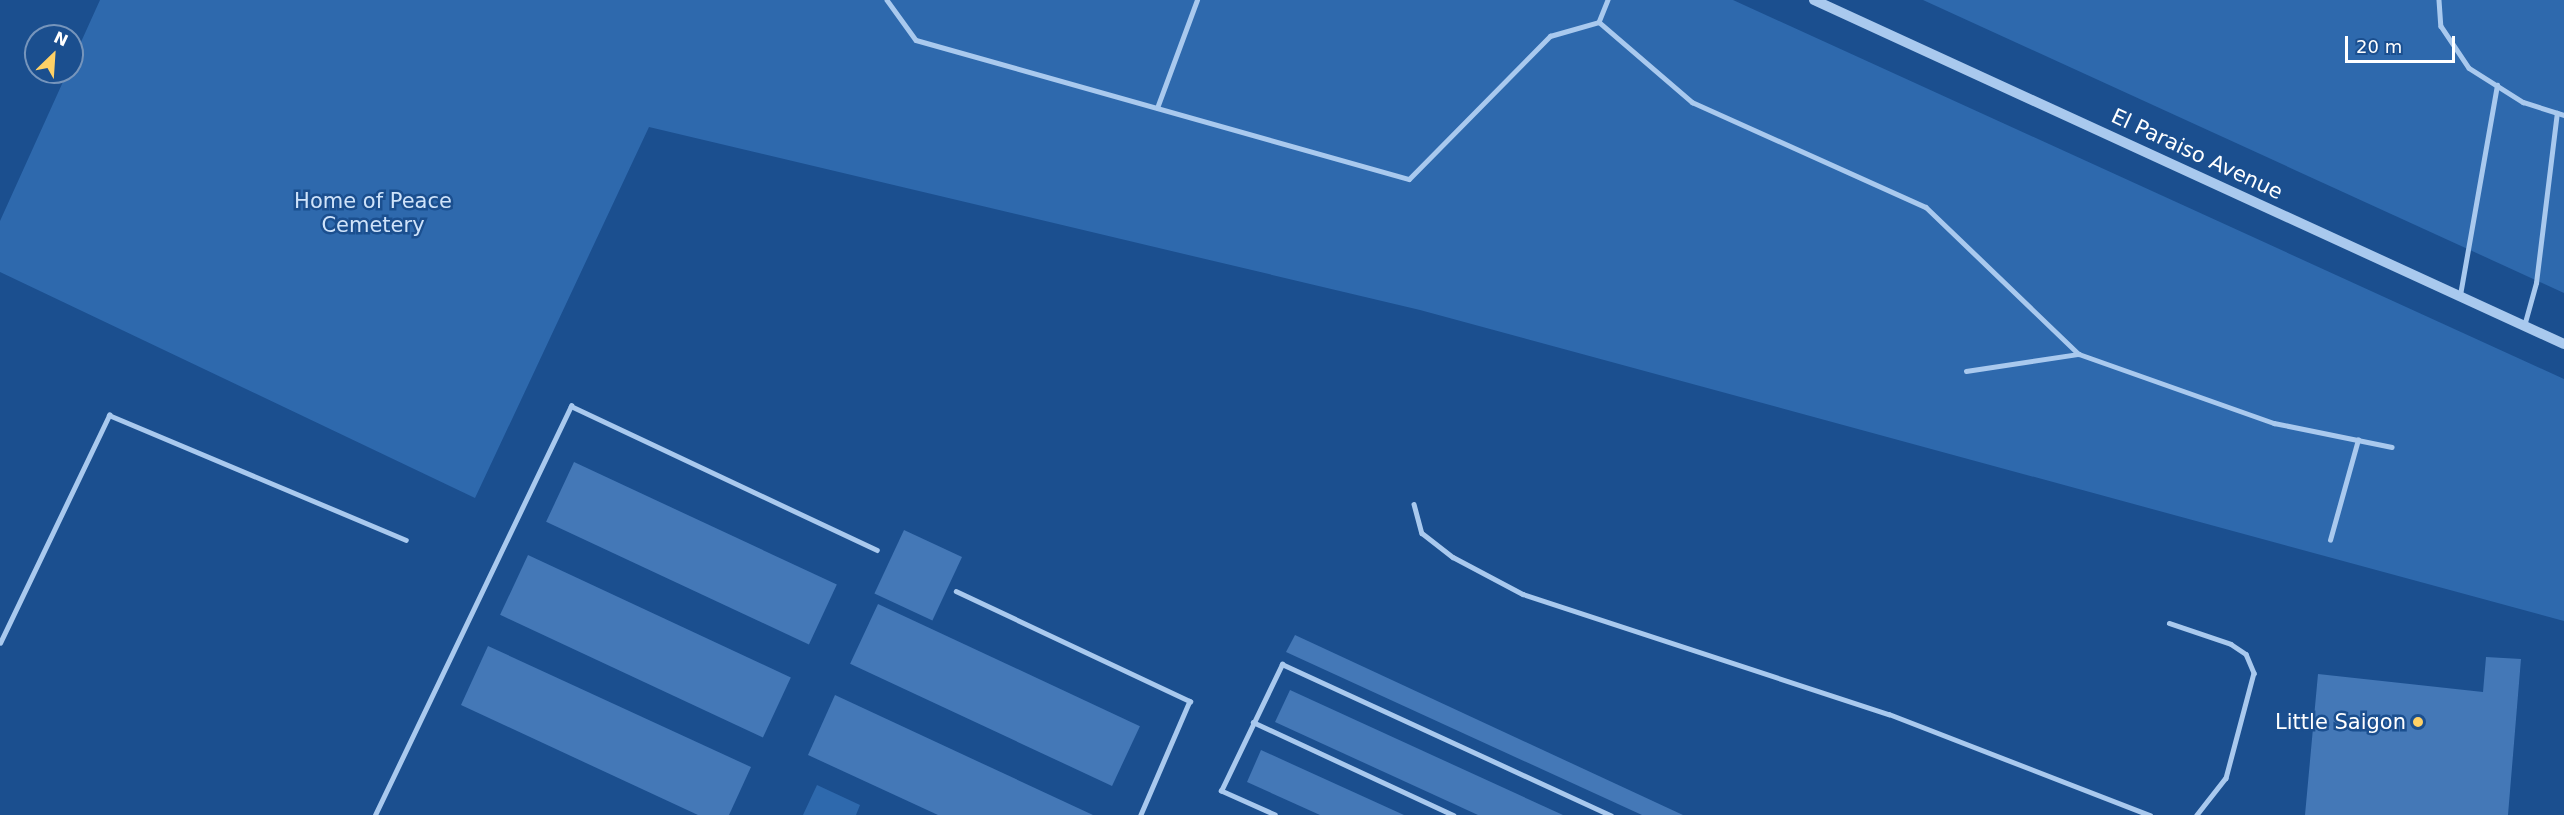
<!DOCTYPE html>
<html>
<head>
<meta charset="utf-8">
<style>
	body { margin:0 }
	#map { position:relative; width:2564px; height:815px; overflow:hidden; background:#1b4f8f; font-family:"DejaVu Sans",sans-serif }
	div>[style] { position:absolute }
	[style*='--x'] { left:calc(var(--x)*1px); top:calc(var(--y)*1px); width:calc(var(--w)*1px); rotate:calc(var(--a)*1deg) }
	.green>* { inset:0; background:#2e69ad }
	.building>* { inset:0; background:#4478b7; transform-origin:0 0 }
	.service>* { height:4.5px; margin:-2.25px; padding:0 2.25px; transform-origin:2.25px; border-radius:2.25px; background:#a9c9ee }
	.tertiary>* { height:10px; margin:-5px; padding:0 5px; transform-origin:5px; border-radius:5px; background:#a9c9ee }
	.dots>* { width:16px; height:16px; translate:-50% -50%; box-sizing:border-box; border:3px solid #1b4f8f; border-radius:50% }
	span { translate:-50% -50%; white-space:nowrap; text-align:center; line-height:1.15; -webkit-text-stroke:5px #1b4f8f; paint-order:stroke }
	.street-label { font-size:21px; color:#fff }
	.park-label { font-size:21px; color:#cfe3fa }
	.poi-label { font-size:21px; color:#fff }
	.right { translate:-100% -50%; text-align:right }
	.north { position:absolute; left:24px; top:24px; width:60px; height:60px; box-sizing:border-box; background:#1b4f8f; border:2px solid #7695bc; border-radius:50%; rotate:25deg; font-size:16px; font-weight:700; line-height:24px; text-align:center; color:#fff }
	.north::after { content:''; display:block; margin:auto; width:21px; height:27px; background:#ffd166; clip-path:polygon(50% 0,100% 100%,50% 72%,0 100%) }
	.scale { position:absolute; left:2345px; top:36px; width:110px; height:27px; box-sizing:border-box; border:3px solid #fff; border-top:0; padding-left:8px; font-size:18px; line-height:21px; white-space:nowrap; color:#fff; -webkit-text-stroke:4px #1b4f8f; paint-order:stroke }
</style>
</head>
<body>
<div id="map">
	<div class="green">
		<i style="clip-path:polygon(100px 0,1733px 0,2564px 379px,2564px 621px,1420px 310px,649px 127px,475px 498px,0 272px,0 221px)"></i>
		<i style="clip-path:polygon(1923px 0,2564px 0,2564px 293px)"></i>
		<i style="clip-path:polygon(817px 785px,860px 805px,856px 815px,803px 815px)"></i>
	</div>
	<div class="building">
		<i style="left:574px;top:462px;width:290px;height:66px;rotate:25deg"></i>
		<i style="left:904px;top:530px;width:64px;height:70px;rotate:25deg"></i>
		<i style="left:528px;top:555px;width:290px;height:66px;rotate:25deg"></i>
		<i style="left:878px;top:604px;width:289px;height:66px;rotate:25deg"></i>
		<i style="clip-path:polygon(1295px 635px,1683px 815px,1642px 815px,1286px 652px)"></i>
		<i style="clip-path:polygon(488px 646px,751px 767px,729px 815px,698px 815px,461px 705px)"></i>
		<i style="clip-path:polygon(2486px 657px,2521px 659px,2508px 815px,2305px 815px,2318px 674px,2483px 692px)"></i>
		<i style="clip-path:polygon(1290px 690px,1563px 815px,1478px 815px,1275px 722px)"></i>
		<i style="clip-path:polygon(835px 695px,1093px 815px,938px 815px,808px 755px)"></i>
		<i style="clip-path:polygon(1261px 750px,1404px 815px,1320px 815px,1247px 782px)"></i>
	</div>
	<div class="service">
		<i style="--x:887;--y:0;--w:49;--a:54.1"></i>
		<i style="--x:916;--y:40;--w:512;--a:15.75"></i>
		<i style="--x:1409;--y:179;--w:201;--a:-45.4"></i>
		<i style="--x:1550;--y:36;--w:51;--a:-15.9"></i>
		<i style="--x:1608;--y:0;--w:24;--a:112"></i>
		<i style="--x:1599;--y:22;--w:123;--a:40.7"></i>
		<i style="--x:1692;--y:102;--w:256;--a:24.2"></i>
		<i style="--x:1926;--y:207;--w:212;--a:43.9"></i>
		<i style="--x:2439;--y:0;--w:26;--a:86"></i>
		<i style="--x:2441;--y:26;--w:50;--a:56.3"></i>
		<i style="--x:2469;--y:68;--w:64;--a:32.2"></i>
		<i style="--x:2523;--y:102;--w:43;--a:17.6"></i>
		<i style="--x:1157;--y:108;--w:115;--a:-69.7"></i>
		<i style="--x:2460;--y:295;--w:213;--a:-80"></i>
		<i style="--x:2524;--y:326;--w:45;--a:-74.4"></i>
		<i style="--x:2536;--y:283;--w:171;--a:-83"></i>
		<i style="--x:1966;--y:371;--w:114;--a:-8.6"></i>
		<i style="--x:2079;--y:354;--w:207;--a:19.5"></i>
		<i style="--x:2274;--y:423;--w:120;--a:11.5"></i>
		<i style="--x:1414;--y:504;--w:30;--a:75"></i>
		<i style="--x:1422;--y:533;--w:39;--a:38"></i>
		<i style="--x:1453;--y:557;--w:79;--a:27.9"></i>
		<i style="--x:1523;--y:594;--w:385;--a:18.2"></i>
		<i style="--x:1889;--y:714;--w:280;--a:21.2"></i>
		<i style="--x:2330;--y:540;--w:104;--a:-74.4"></i>
		<i style="--x:956;--y:591;--w:259;--a:25.2"></i>
		<i style="--x:1190;--y:701;--w:124;--a:113.3"></i>
		<i style="--x:2169;--y:623;--w:65;--a:18.7"></i>
		<i style="--x:2231;--y:644;--w:18;--a:34"></i>
		<i style="--x:2246;--y:654;--w:21;--a:67"></i>
		<i style="--x:2254;--y:673;--w:109;--a:104.9"></i>
		<i style="--x:2226;--y:778;--w:47;--a:128.1"></i>
		<i style="--x:0;--y:643;--w:253;--a:-64.4"></i>
		<i style="--x:109;--y:415;--w:322;--a:22.8"></i>
		<i style="--x:1253;--y:722;--w:221;--a:24.9"></i>
		<i style="--x:375;--y:815;--w:454;--a:-64.4"></i>
		<i style="--x:571;--y:406;--w:338;--a:25.2"></i>
		<i style="--x:1275;--y:815;--w:59;--a:-156"></i>
		<i style="--x:1221;--y:791;--w:141;--a:-64.3"></i>
		<i style="--x:1282;--y:664;--w:362;--a:24.7"></i>
	</div>
	<div class="tertiary">
		<i style="--x:1814;--y:0;--w:825;--a:24.64"></i>
	</div>
	<div class="dots">
		<i style="left:2418px;top:722px;background:#ffd166"></i>
	</div>
	<div class="street-label">
		<span style="left:2197px;top:154px;rotate:25deg">El Paraiso Avenue</span>
	</div>
	<div class="park-label">
		<span style="left:373px;top:213px">Home of Peace<br>Cemetery</span>
	</div>
	<div class="poi-label">
		<span class="right" style="left:2406px;top:722px">Little Saigon</span>
	</div>
	<div class="north">N</div>
	<div class="scale">20 m</div>
</div>
</body>
</html>
